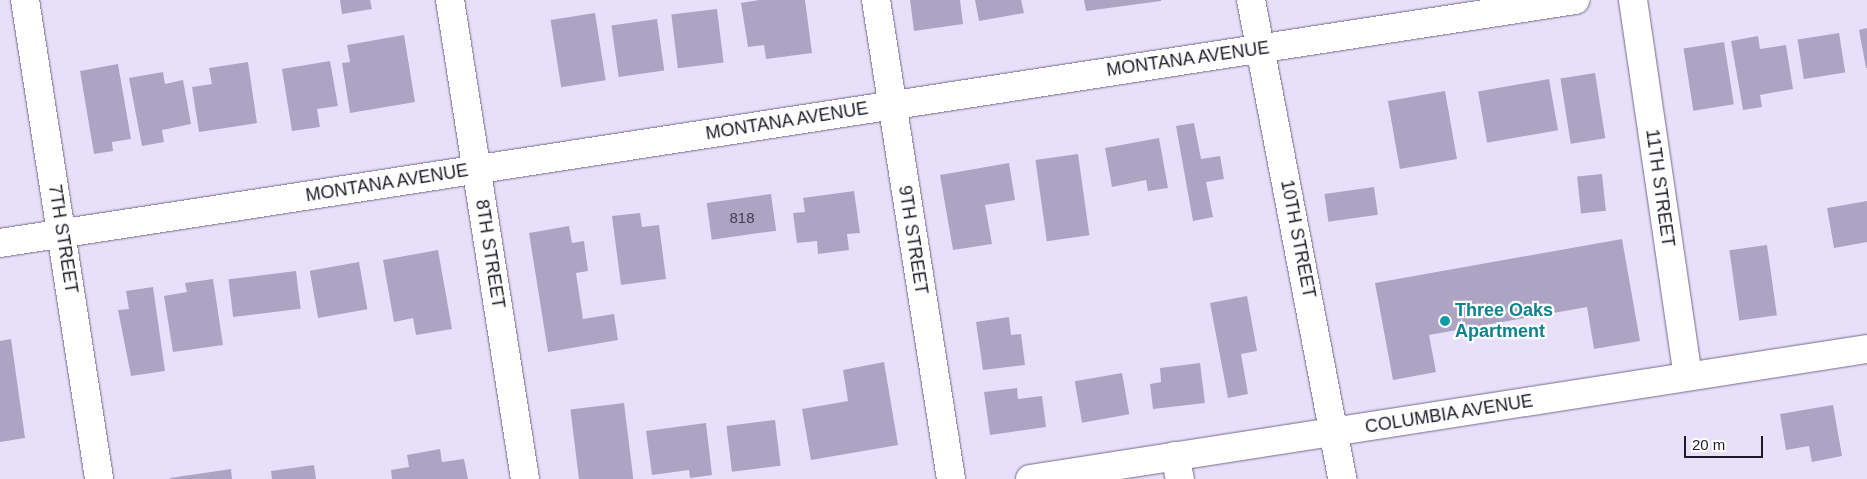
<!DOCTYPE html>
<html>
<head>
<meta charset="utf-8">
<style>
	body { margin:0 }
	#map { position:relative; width:1867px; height:479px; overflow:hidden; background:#e8e0fb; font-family:Arial,sans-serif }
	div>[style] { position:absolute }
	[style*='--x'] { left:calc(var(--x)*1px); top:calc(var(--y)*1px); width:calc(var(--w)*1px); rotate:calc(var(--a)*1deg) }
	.building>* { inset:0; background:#ada4c4; transform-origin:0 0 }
	.roads { filter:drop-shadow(0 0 1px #746b89) drop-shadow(0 0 1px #746b89) }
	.minor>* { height:28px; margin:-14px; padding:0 14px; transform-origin:14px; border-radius:14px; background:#fff }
	.dots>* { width:14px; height:14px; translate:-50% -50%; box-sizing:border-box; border:2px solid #fff; border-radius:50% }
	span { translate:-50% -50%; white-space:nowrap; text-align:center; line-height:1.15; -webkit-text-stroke:4.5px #fff; paint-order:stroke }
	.number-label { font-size:15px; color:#423d4e }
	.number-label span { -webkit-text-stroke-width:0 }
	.street-label { font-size:18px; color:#1f1b27 }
	.culture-label { font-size:18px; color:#0d838f; font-weight:700 }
	.left { translate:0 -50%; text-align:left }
	.scale { position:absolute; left:1684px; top:436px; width:79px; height:22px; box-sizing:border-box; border:2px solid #1f1b27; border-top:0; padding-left:6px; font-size:15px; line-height:18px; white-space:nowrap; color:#1f1b27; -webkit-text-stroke:4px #fff; paint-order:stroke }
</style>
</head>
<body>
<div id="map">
	<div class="building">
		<i style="clip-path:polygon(340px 0,370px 0,372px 9px,342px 14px)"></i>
		<i style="clip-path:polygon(759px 0,805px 0,812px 53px,766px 59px,764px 45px,748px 47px,741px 3px)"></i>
		<i style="clip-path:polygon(910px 0,960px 0,963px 24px,914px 31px)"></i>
		<i style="clip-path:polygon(975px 0,1021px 0,1024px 13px,979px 21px)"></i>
		<i style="clip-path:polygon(1084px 0,1161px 0,1161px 1px,1086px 11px)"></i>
		<i style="left:717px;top:9px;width:54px;height:46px;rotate:83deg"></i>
		<i style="left:595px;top:13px;width:68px;height:45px;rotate:81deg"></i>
		<i style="left:657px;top:19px;width:52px;height:46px;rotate:82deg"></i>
		<i style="clip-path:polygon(1867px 28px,1867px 68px,1866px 68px,1859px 30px)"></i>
		<i style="left:1839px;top:33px;width:40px;height:42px;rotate:81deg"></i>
		<i style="clip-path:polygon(404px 35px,415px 102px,350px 113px,342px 63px,350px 62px,347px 45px)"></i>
		<i style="clip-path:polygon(1758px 36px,1760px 49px,1786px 45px,1793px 89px,1760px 95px,1762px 107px,1743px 110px,1731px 41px)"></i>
		<i style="left:1724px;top:42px;width:63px;height:41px;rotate:81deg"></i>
		<i style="clip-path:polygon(330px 61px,338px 106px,317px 109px,320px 127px,292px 131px,282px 69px)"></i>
		<i style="clip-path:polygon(248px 62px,257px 123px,199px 132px,192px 87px,212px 84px,209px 68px)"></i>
		<i style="clip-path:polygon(118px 64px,131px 139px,112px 142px,113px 151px,94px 154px,80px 71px)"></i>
		<i style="clip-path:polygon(163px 72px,165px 84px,183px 80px,191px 124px,162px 130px,164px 142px,142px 146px,129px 78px)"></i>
		<i style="left:1595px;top:73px;width:66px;height:35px;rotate:81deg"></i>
		<i style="left:1549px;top:79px;width:52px;height:72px;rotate:80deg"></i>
		<i style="left:1445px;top:91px;width:69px;height:58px;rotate:80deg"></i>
		<i style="clip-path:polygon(1194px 123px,1201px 159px,1220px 156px,1224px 179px,1206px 182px,1213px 217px,1193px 221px,1176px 126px)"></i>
		<i style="clip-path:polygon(1159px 138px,1168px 188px,1148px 191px,1146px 180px,1112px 187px,1105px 148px)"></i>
		<i style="left:1078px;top:154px;width:82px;height:43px;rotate:82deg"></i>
		<i style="clip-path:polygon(1009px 163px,1015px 200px,985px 205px,992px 244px,953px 250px,940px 175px)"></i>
		<i style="left:1602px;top:174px;width:37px;height:25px;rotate:84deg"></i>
		<i style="left:1374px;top:187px;width:28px;height:50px;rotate:82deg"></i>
		<i style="clip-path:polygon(854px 191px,860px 233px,847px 234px,849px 250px,818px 254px,817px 241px,797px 243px,793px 213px,805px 212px,803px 198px)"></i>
		<i style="left:771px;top:194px;width:37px;height:65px;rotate:82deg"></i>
		<i style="clip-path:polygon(1867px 201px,1867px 242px,1834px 248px,1827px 208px)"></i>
		<i style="clip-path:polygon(640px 213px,642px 227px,659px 225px,666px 279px,621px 285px,612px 216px)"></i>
		<i style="clip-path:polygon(569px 226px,572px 243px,584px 241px,588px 271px,576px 273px,583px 319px,614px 314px,618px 340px,548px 352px,529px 233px)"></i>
		<i style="clip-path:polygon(1622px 239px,1640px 341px,1594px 349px,1587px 307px,1429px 335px,1436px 372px,1393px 380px,1375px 283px)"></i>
		<i style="left:1767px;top:245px;width:71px;height:38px;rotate:82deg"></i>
		<i style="clip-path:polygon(438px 250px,452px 329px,416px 335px,413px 318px,394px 322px,383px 260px)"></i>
		<i style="left:359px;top:262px;width:48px;height:50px;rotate:80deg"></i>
		<i style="left:296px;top:271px;width:38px;height:68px;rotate:83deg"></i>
		<i style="clip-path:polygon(213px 279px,223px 345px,173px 352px,164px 296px,187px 292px,185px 283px)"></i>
		<i style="clip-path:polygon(153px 287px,165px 371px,131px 376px,118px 310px,129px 309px,126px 291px)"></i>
		<i style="clip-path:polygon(1247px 296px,1257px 351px,1241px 354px,1248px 394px,1228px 398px,1210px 303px)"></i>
		<i style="clip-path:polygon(1009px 317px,1011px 335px,1021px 334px,1025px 365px,983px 370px,976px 322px)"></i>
		<i style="clip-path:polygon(11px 339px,25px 438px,0 442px,0 341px)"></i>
		<i style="clip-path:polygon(884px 362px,898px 445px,811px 460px,802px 409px,848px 401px,843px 370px)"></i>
		<i style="clip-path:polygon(1200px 363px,1205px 403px,1153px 409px,1150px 384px,1161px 382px,1160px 368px)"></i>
		<i style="left:1122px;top:373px;width:42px;height:48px;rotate:80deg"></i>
		<i style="clip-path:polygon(1017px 388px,1018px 399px,1042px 396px,1046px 427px,990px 435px,984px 392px)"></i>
		<i style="left:624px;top:403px;width:77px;height:54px;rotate:83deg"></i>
		<i style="clip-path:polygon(1833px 405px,1842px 456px,1812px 462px,1809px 446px,1786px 450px,1780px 414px)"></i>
		<i style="left:775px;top:420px;width:46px;height:49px;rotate:83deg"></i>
		<i style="clip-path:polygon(706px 423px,712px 475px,690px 478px,689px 470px,652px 475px,646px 431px)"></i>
		<i style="clip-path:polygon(440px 449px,442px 462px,464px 459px,468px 479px,392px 479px,391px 470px,409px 467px,407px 455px)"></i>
		<i style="clip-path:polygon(314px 465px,316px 479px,272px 479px,271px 471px)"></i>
		<i style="clip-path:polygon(231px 469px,232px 479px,170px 479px,170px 478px)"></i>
	</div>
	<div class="roads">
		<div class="minor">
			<i style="--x:25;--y:0;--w:485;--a:81.2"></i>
			<i style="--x:450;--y:0;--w:485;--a:81.1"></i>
			<i style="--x:876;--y:0;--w:485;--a:81.1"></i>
			<i style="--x:1251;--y:0;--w:488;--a:79.2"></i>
			<i style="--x:1633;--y:0;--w:380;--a:81.7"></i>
			<i style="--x:0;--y:243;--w:1594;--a:-8.77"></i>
			<i style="--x:1175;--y:456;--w:24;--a:78"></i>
			<i style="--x:1030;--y:479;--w:847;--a:-8.83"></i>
		</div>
	</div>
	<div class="dots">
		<i style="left:1445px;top:321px;background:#0f9aa8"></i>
	</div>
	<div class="number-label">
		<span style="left:742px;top:218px">818</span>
	</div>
	<div class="street-label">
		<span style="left:1188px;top:59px;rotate:-8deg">MONTANA AVENUE</span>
		<span style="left:787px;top:121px;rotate:-9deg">MONTANA AVENUE</span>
		<span style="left:387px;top:183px;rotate:-9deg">MONTANA AVENUE</span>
		<span style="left:1660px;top:188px;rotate:82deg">11TH STREET</span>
		<span style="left:63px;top:239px;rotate:81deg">7TH STREET</span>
		<span style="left:1298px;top:239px;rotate:79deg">10TH STREET</span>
		<span style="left:913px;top:240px;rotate:81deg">9TH STREET</span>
		<span style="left:490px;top:254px;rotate:81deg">8TH STREET</span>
		<span style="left:1449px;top:414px;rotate:-9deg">COLUMBIA AVENUE</span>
	</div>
	<div class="culture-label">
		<span class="left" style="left:1455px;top:321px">Three Oaks<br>Apartment</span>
	</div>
	<div class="scale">20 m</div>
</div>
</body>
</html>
